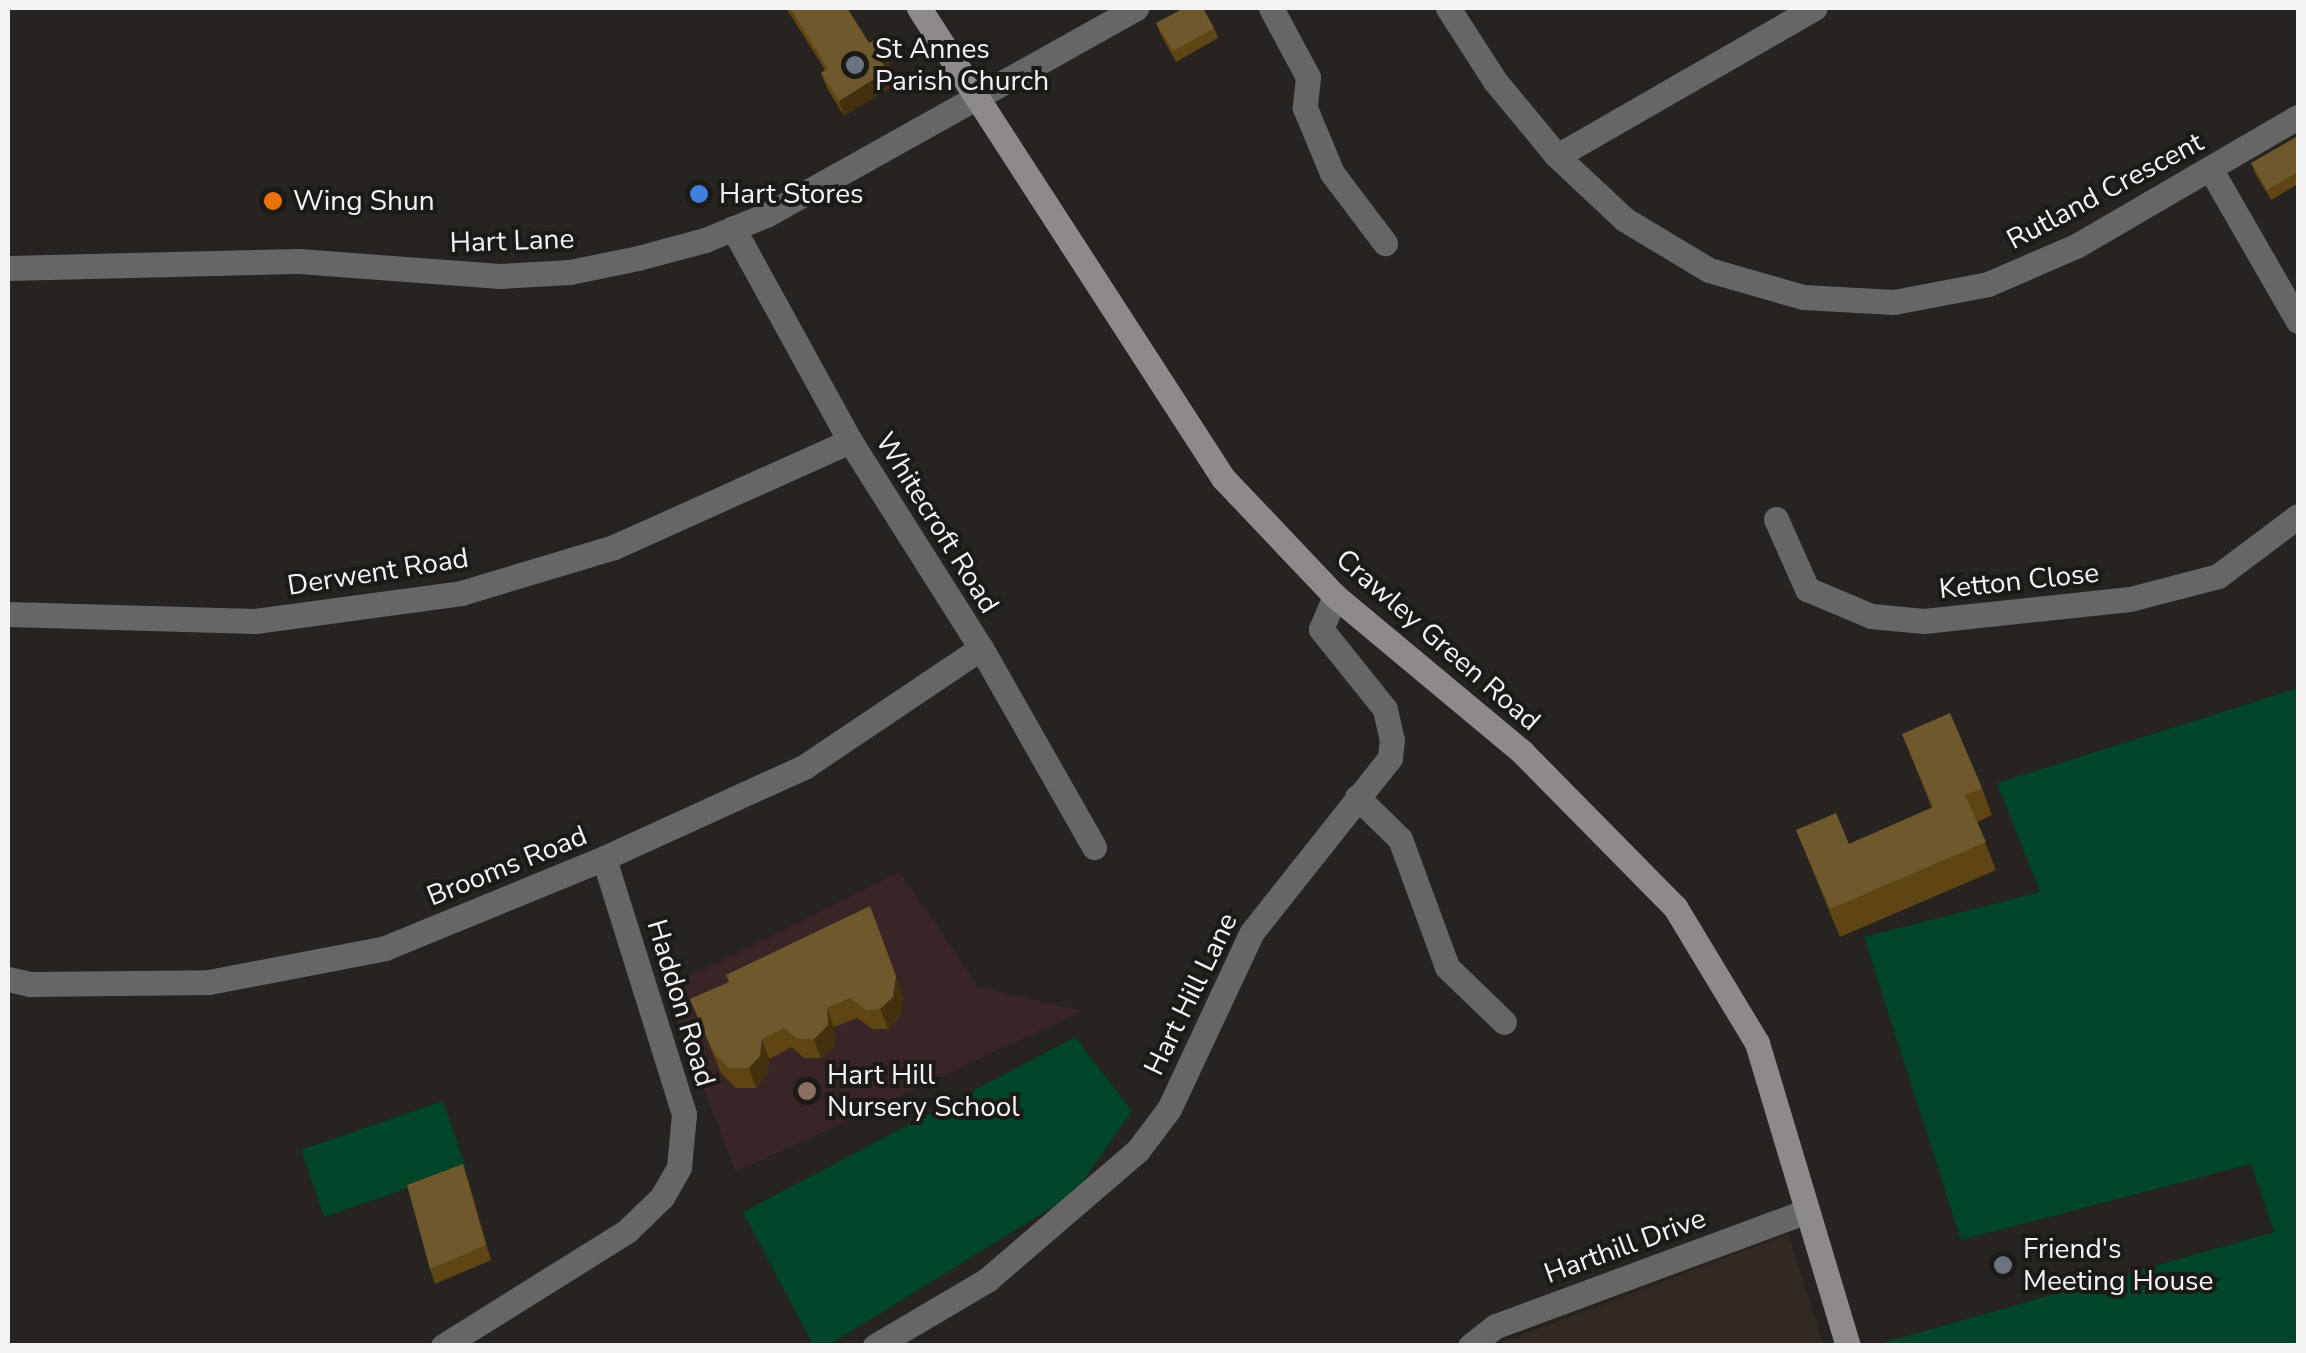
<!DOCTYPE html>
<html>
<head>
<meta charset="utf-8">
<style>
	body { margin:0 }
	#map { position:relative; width:2306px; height:1353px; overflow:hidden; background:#262320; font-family:"Nunito Sans",sans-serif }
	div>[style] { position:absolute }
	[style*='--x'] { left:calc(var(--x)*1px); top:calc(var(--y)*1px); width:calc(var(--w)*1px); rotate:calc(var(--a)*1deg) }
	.built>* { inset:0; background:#302a22 }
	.education>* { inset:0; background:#392525 }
	.green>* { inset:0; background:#004528; transform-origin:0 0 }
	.street>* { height:25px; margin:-12.5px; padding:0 12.5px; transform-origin:12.5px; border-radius:12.5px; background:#686565 }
	.secondary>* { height:25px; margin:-12.5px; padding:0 12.5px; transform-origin:12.5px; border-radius:12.5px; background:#8e8a8a }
	.wall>* { inset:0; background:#5f4513 }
	.shaded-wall>* { inset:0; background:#42300e }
	.building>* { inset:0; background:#6f582b }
	.dots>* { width:28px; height:28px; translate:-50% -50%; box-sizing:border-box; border:5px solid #1c1a17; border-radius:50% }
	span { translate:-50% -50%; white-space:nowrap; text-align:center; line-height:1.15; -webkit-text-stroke:8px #1c1a17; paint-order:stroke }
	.poi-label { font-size:28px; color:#f4f3f1 }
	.left { translate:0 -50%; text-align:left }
	.street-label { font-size:28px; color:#f4f3f1 }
	.frame { position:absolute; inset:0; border:10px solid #f4f3f1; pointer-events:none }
</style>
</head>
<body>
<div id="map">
	<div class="built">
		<i style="clip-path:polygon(1788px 1234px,1824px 1345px,1500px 1345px,1506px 1341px)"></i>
	</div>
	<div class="education">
		<i style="clip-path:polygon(900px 872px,978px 986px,1082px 1011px,736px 1172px,665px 989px)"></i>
	</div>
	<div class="green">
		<i style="clip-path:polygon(2298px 688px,2298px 1345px,1875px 1345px,2274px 1232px,2251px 1164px,1961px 1240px,1864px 937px,2040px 892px,1997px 783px)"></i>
		<i style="clip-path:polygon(1075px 1037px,1132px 1111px,1074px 1194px,829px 1345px,813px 1345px,743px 1212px)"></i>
		<i style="left:443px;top:1101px;width:71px;height:150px;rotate:71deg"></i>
	</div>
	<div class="street">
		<i style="--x:1271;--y:8;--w:78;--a:61.8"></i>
		<i style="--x:1308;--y:77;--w:31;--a:96"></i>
		<i style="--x:1305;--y:108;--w:70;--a:67.4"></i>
		<i style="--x:1332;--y:173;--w:88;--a:52.9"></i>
		<i style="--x:1448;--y:8;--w:87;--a:57.2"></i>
		<i style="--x:1495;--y:81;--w:97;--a:50.4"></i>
		<i style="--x:1557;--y:156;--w:92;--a:43.2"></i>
		<i style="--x:1624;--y:219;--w:99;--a:31"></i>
		<i style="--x:1709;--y:270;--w:98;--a:16"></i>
		<i style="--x:1803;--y:297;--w:91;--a:3.1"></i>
		<i style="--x:1894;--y:302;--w:96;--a:-10.8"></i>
		<i style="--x:1988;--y:284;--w:96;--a:-23.4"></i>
		<i style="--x:2076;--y:246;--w:257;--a:-30.2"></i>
		<i style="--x:1557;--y:156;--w:297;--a:-29.9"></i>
		<i style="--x:2211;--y:170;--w:174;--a:60.1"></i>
		<i style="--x:733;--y:228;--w:243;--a:61.2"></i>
		<i style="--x:850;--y:441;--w:245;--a:57.7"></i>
		<i style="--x:981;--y:648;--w:229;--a:60.4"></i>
		<i style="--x:8;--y:268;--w:291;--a:-1.4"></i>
		<i style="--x:299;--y:261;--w:201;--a:4.3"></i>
		<i style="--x:499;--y:276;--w:71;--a:-3.2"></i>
		<i style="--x:570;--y:272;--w:69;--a:-11.6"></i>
		<i style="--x:638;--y:258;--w:69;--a:-15"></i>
		<i style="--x:705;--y:240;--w:66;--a:-22.3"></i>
		<i style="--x:766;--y:215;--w:424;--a:-29.2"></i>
		<i style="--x:1776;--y:519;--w:77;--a:66.1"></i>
		<i style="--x:1807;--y:589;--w:69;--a:22.9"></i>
		<i style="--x:1871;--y:616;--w:53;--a:5.4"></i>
		<i style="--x:1924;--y:621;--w:207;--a:-6.1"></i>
		<i style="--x:2130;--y:599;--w:91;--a:-14.6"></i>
		<i style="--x:2218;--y:576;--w:100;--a:-36.9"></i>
		<i style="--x:8;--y:614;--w:247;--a:1.6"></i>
		<i style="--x:255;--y:621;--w:208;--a:-7.7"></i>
		<i style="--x:461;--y:593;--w:160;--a:-16.7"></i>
		<i style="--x:614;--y:547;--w:259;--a:-24.2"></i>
		<i style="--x:1357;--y:797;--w:60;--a:44.3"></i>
		<i style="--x:1400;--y:839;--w:136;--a:69.8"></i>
		<i style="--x:1447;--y:967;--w:79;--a:44"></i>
		<i style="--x:8;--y:979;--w:23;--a:13"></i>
		<i style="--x:30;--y:984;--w:179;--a:-0.6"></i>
		<i style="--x:209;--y:982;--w:179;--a:-10.9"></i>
		<i style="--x:385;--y:948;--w:237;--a:-22.3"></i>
		<i style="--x:604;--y:858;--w:220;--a:-24.5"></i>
		<i style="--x:804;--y:767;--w:213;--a:-33.9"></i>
		<i style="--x:443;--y:1346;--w:217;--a:-32"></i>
		<i style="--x:627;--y:1231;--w:49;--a:-44.2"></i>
		<i style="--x:662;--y:1197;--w:34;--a:-60"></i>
		<i style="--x:679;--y:1167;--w:53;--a:-84.6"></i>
		<i style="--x:684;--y:1114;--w:268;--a:-107.4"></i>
		<i style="--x:875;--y:1346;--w:130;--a:-30.5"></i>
		<i style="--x:987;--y:1280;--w:199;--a:-40.7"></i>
		<i style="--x:1138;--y:1150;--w:51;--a:-52.9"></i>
		<i style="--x:1169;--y:1109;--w:195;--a:-64.9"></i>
		<i style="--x:1252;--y:932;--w:222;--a:-51.6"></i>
		<i style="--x:1390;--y:758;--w:18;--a:-84"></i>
		<i style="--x:1392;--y:740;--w:32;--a:-103"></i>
		<i style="--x:1385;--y:709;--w:102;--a:-128.7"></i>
		<i style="--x:1321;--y:629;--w:36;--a:-67"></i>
		<i style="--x:1470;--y:1346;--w:33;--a:-38"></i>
		<i style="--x:1496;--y:1326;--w:329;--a:-20.3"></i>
	</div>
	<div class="secondary">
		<i style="--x:919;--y:8;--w:560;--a:57.1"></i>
		<i style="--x:1223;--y:478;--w:163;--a:46.5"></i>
		<i style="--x:1335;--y:596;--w:244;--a:39.8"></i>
		<i style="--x:1522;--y:752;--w:218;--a:45.4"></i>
		<i style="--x:1675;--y:907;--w:159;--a:58.9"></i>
		<i style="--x:1757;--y:1043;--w:316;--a:73.3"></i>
	</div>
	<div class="wall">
		<i style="clip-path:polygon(786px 8px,847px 8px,869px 43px,893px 72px,888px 75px,893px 86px,844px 116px,827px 88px,821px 73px,825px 70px)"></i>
		<i style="clip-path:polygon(1156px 23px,1214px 28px,1218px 38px,1176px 62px,1160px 33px)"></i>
		<i style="clip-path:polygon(2298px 136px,2298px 184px,2271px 200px,2255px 173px,2251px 163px)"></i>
		<i style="clip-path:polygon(1902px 734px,1982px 788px,1992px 815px,1977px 822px,1996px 870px,1840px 937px,1796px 830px,1849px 844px,1932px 808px)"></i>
		<i style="clip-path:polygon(903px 996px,900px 1016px,888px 1029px,873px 1029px,857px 1018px,834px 1027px,835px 1045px,821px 1058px,804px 1058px,792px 1047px,769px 1059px,767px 1075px,756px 1088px,736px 1088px,721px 1073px,690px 999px)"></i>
		<i style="clip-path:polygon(468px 1179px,491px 1260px,435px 1284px,430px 1269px)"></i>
	</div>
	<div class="shaded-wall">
		<i style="clip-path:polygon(887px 57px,893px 72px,888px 75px,893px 86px,844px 116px,839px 101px,881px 61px)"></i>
		<i style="clip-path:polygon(896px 976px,903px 996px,900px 1016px,888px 1029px,880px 1009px)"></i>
		<i style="clip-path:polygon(827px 1008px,834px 1027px,835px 1045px,821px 1058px,814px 1039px)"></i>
		<i style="clip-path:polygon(762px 1039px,769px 1059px,767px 1075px,756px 1088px,749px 1068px)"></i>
		<i style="clip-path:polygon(463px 1164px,468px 1179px,491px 1260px,486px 1245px)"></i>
	</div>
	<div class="building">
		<i style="clip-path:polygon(790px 8px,847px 8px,869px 43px,876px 39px,887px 57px,881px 61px,887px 71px,839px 101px,821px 73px,828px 69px)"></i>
		<i style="clip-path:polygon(1184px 8px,1203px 8px,1214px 28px,1173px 51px,1156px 23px)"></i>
		<i style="clip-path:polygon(2298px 136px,2298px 172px,2267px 190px,2251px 163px)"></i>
		<i style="clip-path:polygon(1950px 713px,1982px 788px,1965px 795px,1986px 842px,1830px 909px,1796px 830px,1836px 813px,1849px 844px,1933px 807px,1902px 734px)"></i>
		<i style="clip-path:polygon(870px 906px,896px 976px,893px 997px,880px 1009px,866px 1010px,850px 998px,827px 1008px,828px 1025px,814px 1039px,797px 1039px,784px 1028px,762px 1039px,760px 1056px,749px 1068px,729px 1068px,714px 1053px,690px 999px,729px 982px,726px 975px)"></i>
		<i style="clip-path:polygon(463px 1164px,486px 1245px,430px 1269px,407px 1185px)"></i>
	</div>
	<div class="dots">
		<i style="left:855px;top:65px;background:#6b7280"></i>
		<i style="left:699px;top:194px;background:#3f7fe0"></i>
		<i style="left:273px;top:201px;background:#e8710a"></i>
		<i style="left:807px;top:1091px;background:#8d6e63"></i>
		<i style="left:2003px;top:1265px;background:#6b7280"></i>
	</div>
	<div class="poi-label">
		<span class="left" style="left:875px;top:65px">St Annes<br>Parish Church</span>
		<span class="left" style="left:719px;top:194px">Hart Stores</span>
		<span class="left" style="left:293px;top:201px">Wing Shun</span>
		<span class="left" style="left:827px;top:1091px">Hart Hill<br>Nursery School</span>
		<span class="left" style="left:2023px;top:1265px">Friend's<br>Meeting House</span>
	</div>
	<div class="street-label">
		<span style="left:2105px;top:191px;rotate:-28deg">Rutland Crescent</span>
		<span style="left:512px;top:241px;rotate:-2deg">Hart Lane</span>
		<span style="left:937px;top:523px;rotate:58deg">Whitecroft Road</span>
		<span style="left:378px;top:572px;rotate:-9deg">Derwent Road</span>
		<span style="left:2019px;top:581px;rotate:-6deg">Ketton Close</span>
		<span style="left:1438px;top:640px;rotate:41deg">Crawley Green Road</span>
		<span style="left:507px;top:866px;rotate:-22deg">Brooms Road</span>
		<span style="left:1191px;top:994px;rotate:-64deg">Hart Hill Lane</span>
		<span style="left:681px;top:1003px;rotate:73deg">Haddon Road</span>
		<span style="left:1625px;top:1246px;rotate:-20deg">Harthill Drive</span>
	</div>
	<div class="frame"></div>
</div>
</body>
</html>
